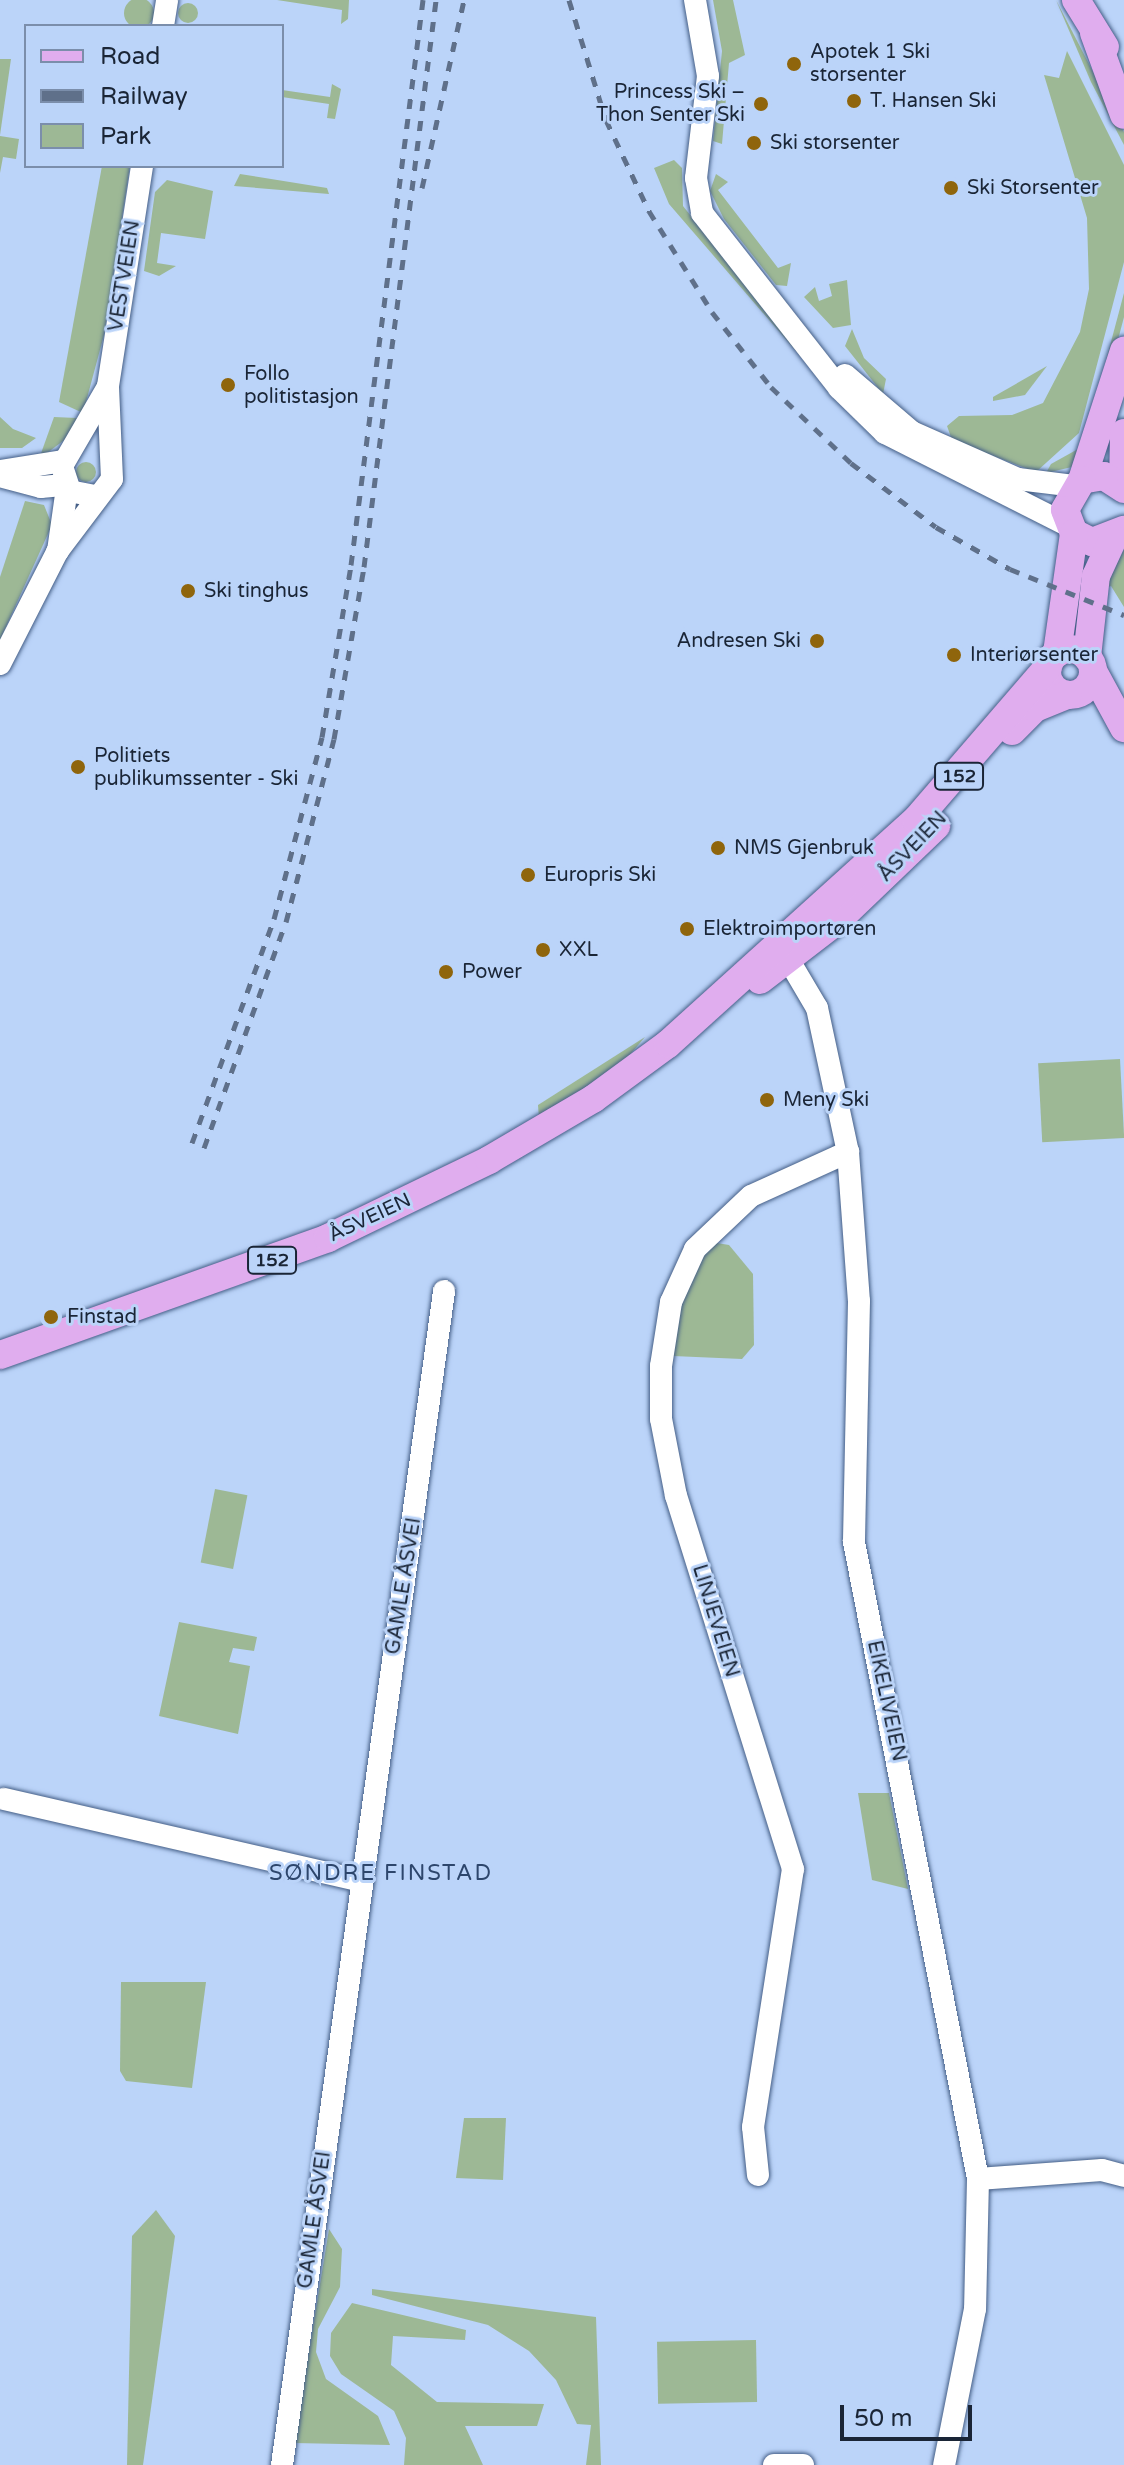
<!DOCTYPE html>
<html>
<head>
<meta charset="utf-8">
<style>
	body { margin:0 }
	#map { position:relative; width:1124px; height:2465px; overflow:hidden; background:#bbd4f9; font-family:"Varela Round",sans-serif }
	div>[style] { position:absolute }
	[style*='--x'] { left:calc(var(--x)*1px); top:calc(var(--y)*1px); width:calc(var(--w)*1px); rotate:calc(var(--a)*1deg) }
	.green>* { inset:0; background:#9db895; transform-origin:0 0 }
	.round { border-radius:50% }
	.roads { filter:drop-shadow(0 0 2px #445e86) drop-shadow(0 0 2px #445e86) }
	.minor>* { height:22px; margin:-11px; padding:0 11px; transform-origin:11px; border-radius:11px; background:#fff }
	.major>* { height:28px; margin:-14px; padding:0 14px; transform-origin:14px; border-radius:14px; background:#e0adee }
	.major>.ring { margin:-14px; padding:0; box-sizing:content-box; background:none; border:28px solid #e0adee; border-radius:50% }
	.rail>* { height:5px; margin-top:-2.5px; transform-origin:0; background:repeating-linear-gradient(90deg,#5f708a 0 10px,transparent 0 20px) }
	.dots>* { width:22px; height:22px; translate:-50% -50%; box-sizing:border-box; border:4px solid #bbd4f9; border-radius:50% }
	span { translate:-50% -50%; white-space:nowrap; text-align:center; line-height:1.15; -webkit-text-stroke:6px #bbd4f9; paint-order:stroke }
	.shield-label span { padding:2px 6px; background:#bbd4f9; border:2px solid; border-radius:6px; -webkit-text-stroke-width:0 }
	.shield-label { font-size:18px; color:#1a2536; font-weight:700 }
	.poi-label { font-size:20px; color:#1a2536 }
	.left { translate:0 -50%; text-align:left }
	.right { translate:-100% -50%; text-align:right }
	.street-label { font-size:20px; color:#1a2536 }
	.neighbourhood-label { font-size:22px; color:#2d466c; letter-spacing:2px }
	.legend { position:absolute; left:24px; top:24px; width:260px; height:144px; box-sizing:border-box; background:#bbd4f9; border:2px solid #7b8eab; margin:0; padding:10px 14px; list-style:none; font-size:24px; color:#1a2536 }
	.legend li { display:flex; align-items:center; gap:16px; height:40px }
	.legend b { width:40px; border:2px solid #7b8eab }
	.scale { position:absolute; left:840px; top:2405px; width:132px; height:36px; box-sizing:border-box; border:4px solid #1a2536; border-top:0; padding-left:10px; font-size:24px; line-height:28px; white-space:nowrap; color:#1a2536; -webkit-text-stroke:6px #bbd4f9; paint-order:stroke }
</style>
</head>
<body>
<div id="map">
	<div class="green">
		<i class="round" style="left:124px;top:-2px;width:30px;height:30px"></i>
		<i style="clip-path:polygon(277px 0,349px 0,348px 19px,341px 24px,342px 10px)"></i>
		<i style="clip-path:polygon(713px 0,733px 0,745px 55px,729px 63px,722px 144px,713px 141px,722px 51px)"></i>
		<i style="clip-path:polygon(1056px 0,1124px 132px,1124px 145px,1091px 82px)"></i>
		<i class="round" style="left:178px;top:3px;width:20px;height:20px"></i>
		<i style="clip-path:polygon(1067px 51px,1124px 165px,1124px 262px,1079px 433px,1036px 472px,952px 440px,947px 426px,959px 416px,1012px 415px,1043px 403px,1080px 332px,1089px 289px,1087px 218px,1044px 75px,1059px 78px)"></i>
		<i style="clip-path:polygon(0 59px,11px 59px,0 135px)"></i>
		<i style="clip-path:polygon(332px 84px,341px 89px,335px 119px,327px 118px,329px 104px,282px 97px,282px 90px,330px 97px)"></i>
		<i style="clip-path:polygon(0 136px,19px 139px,16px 159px,3px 157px,0 173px)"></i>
		<i style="clip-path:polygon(674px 160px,682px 168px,683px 206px,832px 393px,669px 204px,654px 168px)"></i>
		<i style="clip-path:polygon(102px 166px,130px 166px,104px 335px,83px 413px,59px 402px)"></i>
		<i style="clip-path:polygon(240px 174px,327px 188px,329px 194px,234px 186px)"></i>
		<i style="clip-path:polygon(716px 174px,728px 182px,718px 190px,778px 268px,791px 263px,787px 286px,776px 285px,724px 219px,710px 191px)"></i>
		<i style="clip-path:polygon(167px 180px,213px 191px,205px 239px,161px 233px,157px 263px,176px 266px,159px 276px,144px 271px,155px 192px)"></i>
		<i style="clip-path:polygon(847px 280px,851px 325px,833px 328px,804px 297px,815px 287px,819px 301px,832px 296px,829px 284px)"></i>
		<i style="clip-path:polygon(1124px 293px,1124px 317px,1092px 438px,1087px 432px)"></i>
		<i style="clip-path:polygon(852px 329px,864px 358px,886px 379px,883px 394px,845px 346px)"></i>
		<i style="clip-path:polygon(1047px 366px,1025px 395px,993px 401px,993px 397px)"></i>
		<i style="clip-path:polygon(0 417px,13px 429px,36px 438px,22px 448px,0 448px)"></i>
		<i style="clip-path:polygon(54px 417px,77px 418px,75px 432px,39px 459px)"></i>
		<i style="clip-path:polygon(1078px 449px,1072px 467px,1046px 473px,1051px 464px)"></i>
		<i class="round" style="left:76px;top:462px;width:20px;height:20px"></i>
		<i style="clip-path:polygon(25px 501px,44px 505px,52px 525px,0 640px,0 577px)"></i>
		<i style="clip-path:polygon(1124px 549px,1124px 607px,1111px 586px,1104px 589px)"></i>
		<i style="clip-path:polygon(645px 1037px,616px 1071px,539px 1118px,538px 1105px)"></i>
		<i style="left:1120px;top:1059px;width:79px;height:82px;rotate:87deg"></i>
		<i style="clip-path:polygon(711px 1242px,729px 1245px,753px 1274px,754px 1345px,742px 1359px,673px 1356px,683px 1291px)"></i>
		<i style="left:215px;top:1489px;width:33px;height:75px;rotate:11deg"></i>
		<i style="clip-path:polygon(179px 1622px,257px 1637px,254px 1651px,233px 1648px,229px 1662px,250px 1666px,238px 1734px,159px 1716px)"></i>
		<i style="clip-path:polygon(858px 1793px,889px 1793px,908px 1889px,872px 1880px)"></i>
		<i style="clip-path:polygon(121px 1982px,206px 1982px,192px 2088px,126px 2081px,120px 2071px)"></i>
		<i style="clip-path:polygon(464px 2118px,506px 2118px,503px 2180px,456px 2178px)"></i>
		<i style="clip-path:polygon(156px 2210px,175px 2236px,143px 2465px,127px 2465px,132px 2236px)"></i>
		<i style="clip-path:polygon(329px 2229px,342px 2249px,340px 2287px,318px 2329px,316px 2352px,326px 2379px,378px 2416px,390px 2445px,294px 2443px)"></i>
		<i style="clip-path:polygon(372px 2289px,596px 2317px,601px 2465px,586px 2465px,591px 2425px,577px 2424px,556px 2380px,529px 2351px,488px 2325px,372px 2295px)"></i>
		<i style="clip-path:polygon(352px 2303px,466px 2330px,465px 2340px,393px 2336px,391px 2365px,437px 2402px,544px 2404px,537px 2426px,465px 2426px,483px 2465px,404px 2465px,406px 2438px,394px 2411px,341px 2374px,330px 2356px,331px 2333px)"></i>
		<i style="left:756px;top:2340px;width:62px;height:99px;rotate:89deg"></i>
	</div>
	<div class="roads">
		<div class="minor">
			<i style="--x:695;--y:0;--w:77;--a:80.3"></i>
			<i style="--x:708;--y:76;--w:103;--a:96.7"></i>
			<i style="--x:696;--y:178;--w:36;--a:80"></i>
			<i style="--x:702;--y:213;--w:222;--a:51.9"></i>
			<i style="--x:839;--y:388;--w:64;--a:44.4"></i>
			<i style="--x:885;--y:433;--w:206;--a:26.8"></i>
			<i style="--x:163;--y:26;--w:26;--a:-81"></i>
			<i style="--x:845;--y:375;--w:88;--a:40.4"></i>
			<i style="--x:912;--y:432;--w:116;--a:23.9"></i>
			<i style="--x:1018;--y:479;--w:56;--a:7.1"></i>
			<i style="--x:0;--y:471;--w:65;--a:-8.9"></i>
			<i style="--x:0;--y:476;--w:42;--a:15"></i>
			<i style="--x:41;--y:487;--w:24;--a:-5"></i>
			<i style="--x:95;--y:496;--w:25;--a:-169"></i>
			<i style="--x:70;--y:491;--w:26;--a:-108"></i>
			<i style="--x:62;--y:466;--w:88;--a:-59.9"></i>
			<i style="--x:58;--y:551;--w:64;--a:-81.9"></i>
			<i style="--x:0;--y:664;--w:126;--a:-63"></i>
			<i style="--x:57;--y:552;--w:91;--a:-53"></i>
			<i style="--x:112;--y:479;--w:93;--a:-92.5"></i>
			<i style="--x:108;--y:386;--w:223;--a:-81.2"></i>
			<i style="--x:781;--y:947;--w:71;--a:59.5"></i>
			<i style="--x:817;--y:1008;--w:147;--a:77.9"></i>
			<i style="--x:848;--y:1152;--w:149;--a:85.8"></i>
			<i style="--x:859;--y:1301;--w:241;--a:91.2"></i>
			<i style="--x:854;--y:1542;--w:649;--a:78.98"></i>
			<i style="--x:978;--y:2179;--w:130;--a:91.3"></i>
			<i style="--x:975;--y:2309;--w:159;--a:101.2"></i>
			<i style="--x:4;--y:1799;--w:364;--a:12.9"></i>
			<i style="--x:758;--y:2175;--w:48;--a:-95.9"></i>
			<i style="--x:753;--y:2127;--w:261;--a:-81.2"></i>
			<i style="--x:793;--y:1869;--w:391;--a:-107.4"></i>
			<i style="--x:676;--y:1496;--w:78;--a:-101"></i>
			<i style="--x:661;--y:1419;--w:53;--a:-90"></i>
			<i style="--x:661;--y:1366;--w:65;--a:-81.1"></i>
			<i style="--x:671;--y:1302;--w:58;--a:-65.6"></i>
			<i style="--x:695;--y:1249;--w:77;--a:-43.4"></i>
			<i style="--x:751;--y:1196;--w:107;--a:-24.4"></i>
			<i style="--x:978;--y:2179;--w:124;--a:-4.2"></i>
			<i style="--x:1102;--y:2170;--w:23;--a:15"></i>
			<i style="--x:282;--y:2465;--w:1185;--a:-82.14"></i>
			<i style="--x:774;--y:2465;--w:29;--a:0"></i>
		</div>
		<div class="major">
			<i style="--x:1076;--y:0;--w:55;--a:58.3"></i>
			<i style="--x:1094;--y:33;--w:87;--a:69.9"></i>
			<i style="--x:1082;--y:480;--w:136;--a:-72"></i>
			<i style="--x:1123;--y:487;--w:54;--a:-88.9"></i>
			<i style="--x:1124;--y:489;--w:24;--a:-147"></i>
			<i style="--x:1104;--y:476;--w:22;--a:170"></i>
			<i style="--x:1082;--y:480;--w:34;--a:120"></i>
			<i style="--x:1065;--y:510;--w:25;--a:69"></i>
			<i style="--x:1074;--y:533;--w:20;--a:27"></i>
			<i style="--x:1092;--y:542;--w:34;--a:-21"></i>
			<i class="ring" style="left:1047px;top:649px;width:18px;height:18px"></i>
			<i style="--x:1057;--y:653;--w:121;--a:-81.9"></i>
			<i style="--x:1087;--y:657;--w:81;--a:-83.7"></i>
			<i style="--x:1096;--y:576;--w:41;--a:-65.3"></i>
			<i style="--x:1093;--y:671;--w:65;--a:61.5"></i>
			<i style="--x:1012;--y:731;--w:33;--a:-45"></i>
			<i style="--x:1035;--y:708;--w:35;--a:-22"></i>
			<i style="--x:760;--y:980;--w:98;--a:-37.6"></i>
			<i style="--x:838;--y:920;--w:136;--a:-43.8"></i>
			<i style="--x:0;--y:1355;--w:348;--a:-19.6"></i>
			<i style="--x:328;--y:1238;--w:179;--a:-25.8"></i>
			<i style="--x:489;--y:1160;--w:121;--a:-30.4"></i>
			<i style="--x:593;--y:1099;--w:93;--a:-36.3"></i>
			<i style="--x:668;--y:1044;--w:334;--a:-42.1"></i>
			<i style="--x:916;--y:820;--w:202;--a:-49.2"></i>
		</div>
	</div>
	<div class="rail">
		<i style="--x:569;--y:0;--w:126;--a:72.9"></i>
		<i style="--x:606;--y:120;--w:101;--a:64.7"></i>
		<i style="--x:649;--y:211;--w:119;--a:58"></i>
		<i style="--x:712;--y:312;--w:95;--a:51.8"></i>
		<i style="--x:771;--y:387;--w:110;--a:43.5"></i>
		<i style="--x:851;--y:463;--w:106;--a:37"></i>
		<i style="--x:936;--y:527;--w:85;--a:29.6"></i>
		<i style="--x:1010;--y:569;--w:123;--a:22"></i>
		<i style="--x:422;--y:188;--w:193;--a:-77.4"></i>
		<i style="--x:192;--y:1143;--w:239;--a:-69.9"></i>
		<i style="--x:274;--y:919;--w:188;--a:-75.2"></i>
		<i style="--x:322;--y:737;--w:174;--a:-80.4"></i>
		<i style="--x:351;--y:565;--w:570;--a:-82.74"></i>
		<i style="--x:204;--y:1148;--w:240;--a:-70.1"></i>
		<i style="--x:286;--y:922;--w:189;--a:-75.3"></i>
		<i style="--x:334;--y:739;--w:175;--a:-80.1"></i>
		<i style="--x:364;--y:567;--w:572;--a:-82.76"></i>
	</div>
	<div class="dots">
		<i style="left:794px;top:64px;background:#8f650c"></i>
		<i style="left:854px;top:101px;background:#8f650c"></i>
		<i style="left:761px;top:104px;background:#8f650c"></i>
		<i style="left:754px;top:143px;background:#8f650c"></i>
		<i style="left:951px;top:188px;background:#8f650c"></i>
		<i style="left:228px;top:385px;background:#8f650c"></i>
		<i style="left:188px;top:591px;background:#8f650c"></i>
		<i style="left:817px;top:641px;background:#8f650c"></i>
		<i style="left:954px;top:655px;background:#8f650c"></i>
		<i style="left:78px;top:767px;background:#8f650c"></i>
		<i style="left:718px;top:848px;background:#8f650c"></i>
		<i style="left:528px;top:875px;background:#8f650c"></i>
		<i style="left:687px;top:929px;background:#8f650c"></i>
		<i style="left:543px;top:950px;background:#8f650c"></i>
		<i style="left:446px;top:972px;background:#8f650c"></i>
		<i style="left:767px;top:1100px;background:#8f650c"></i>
		<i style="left:51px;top:1317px;background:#8f650c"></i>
	</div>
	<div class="shield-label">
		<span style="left:959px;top:776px">152</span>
		<span style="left:272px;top:1260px">152</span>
	</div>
	<div class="poi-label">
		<span class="left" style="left:810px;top:64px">Apotek 1 Ski<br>storsenter</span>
		<span class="right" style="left:745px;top:104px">Princess Ski –<br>Thon Senter Ski</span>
		<span class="left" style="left:870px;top:101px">T. Hansen Ski</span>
		<span class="left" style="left:770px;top:143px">Ski storsenter</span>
		<span class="left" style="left:967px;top:188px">Ski Storsenter</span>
		<span class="left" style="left:244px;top:386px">Follo<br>politistasjon</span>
		<span class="left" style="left:204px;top:591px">Ski tinghus</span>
		<span class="right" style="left:801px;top:641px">Andresen Ski</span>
		<span class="left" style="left:970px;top:655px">Interiørsenter</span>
		<span class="left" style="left:94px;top:768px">Politiets<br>publikumssenter - Ski</span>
		<span class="left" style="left:734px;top:848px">NMS Gjenbruk</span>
		<span class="left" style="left:544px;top:875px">Europris Ski</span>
		<span class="left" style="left:703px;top:929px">Elektroimportøren</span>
		<span class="left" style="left:559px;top:950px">XXL</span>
		<span class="left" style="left:462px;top:972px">Power</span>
		<span class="left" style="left:783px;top:1100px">Meny Ski</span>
		<span class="left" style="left:67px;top:1317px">Finstad</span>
	</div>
	<div class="street-label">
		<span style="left:125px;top:276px;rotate:-81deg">VESTVEIEN</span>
		<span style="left:913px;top:847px;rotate:-46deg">ÅSVEIEN</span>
		<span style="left:370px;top:1218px;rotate:-25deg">ÅSVEIEN</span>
		<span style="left:404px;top:1586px;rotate:-81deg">GAMLE ÅSVEI</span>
		<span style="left:715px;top:1621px;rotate:73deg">LINJEVEIEN</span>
		<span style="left:886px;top:1701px;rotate:78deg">EIKELIVEIEN</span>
		<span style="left:315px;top:2220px;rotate:-82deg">GAMLE ÅSVEI</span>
	</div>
	<div class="neighbourhood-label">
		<span style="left:381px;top:1874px">SØNDRE FINSTAD</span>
	</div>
	<ul class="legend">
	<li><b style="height:10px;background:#e0adee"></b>Road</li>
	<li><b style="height:10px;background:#5f708a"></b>Railway</li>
	<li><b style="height:22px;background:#9db895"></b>Park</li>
	</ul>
	<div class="scale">50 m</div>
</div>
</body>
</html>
